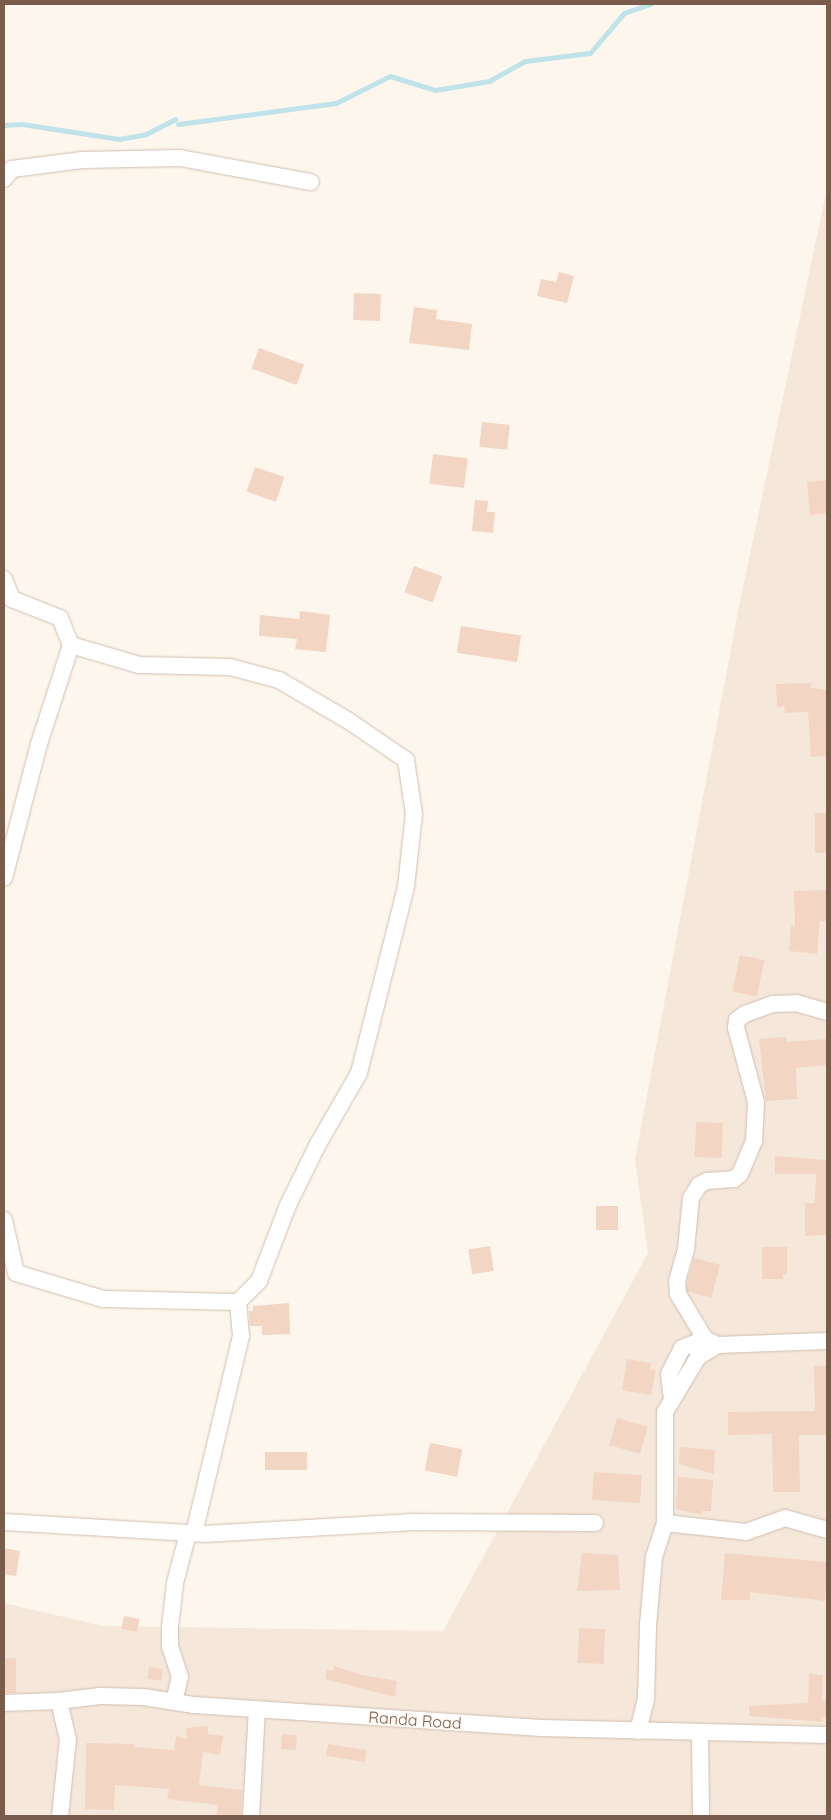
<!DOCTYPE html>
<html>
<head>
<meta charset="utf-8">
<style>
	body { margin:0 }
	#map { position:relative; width:831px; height:1820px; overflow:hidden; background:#fdf6ec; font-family:Quicksand,sans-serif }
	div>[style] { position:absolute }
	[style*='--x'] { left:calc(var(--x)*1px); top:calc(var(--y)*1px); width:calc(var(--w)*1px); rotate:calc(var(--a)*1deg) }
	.residential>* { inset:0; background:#f5e8da }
	.stream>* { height:5px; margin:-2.5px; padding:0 2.5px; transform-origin:2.5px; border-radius:2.5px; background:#bfe3e8 }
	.building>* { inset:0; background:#f3d5c3; transform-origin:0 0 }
	.roads { filter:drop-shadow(0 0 1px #d1beb0) drop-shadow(0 0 1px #d1beb0) }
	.minor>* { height:16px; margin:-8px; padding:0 8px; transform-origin:8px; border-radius:8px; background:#fff }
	span { translate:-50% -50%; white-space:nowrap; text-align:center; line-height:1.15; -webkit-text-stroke:4px #fffaf3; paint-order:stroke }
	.street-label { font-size:16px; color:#7a5c4d }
	.frame { position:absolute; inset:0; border:5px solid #7a5c4d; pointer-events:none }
</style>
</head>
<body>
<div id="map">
	<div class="residential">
		<i style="clip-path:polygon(827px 188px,827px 1816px,4px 1816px,4px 1603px,103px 1626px,443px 1631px,648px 1253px,635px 1159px,738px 611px)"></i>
	</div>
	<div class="stream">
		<i style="--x:178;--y:124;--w:159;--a:-7.6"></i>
		<i style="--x:336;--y:103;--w:60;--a:-26.6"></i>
		<i style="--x:390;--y:76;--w:47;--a:17.3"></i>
		<i style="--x:435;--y:90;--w:55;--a:-9.5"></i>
		<i style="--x:489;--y:81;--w:41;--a:-29.1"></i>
		<i style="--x:525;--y:61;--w:65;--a:-7"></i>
		<i style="--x:590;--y:53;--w:52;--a:-49.6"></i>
		<i style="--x:624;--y:13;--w:28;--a:-19"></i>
		<i style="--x:4;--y:125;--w:18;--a:-3"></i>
		<i style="--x:22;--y:124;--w:98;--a:8.8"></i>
		<i style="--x:119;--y:139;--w:27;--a:-10"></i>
		<i style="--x:146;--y:134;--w:33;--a:-27"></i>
	</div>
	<div class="building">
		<i style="clip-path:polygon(559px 272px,574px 276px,567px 303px,537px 296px,541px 279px,556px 282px)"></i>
		<i style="left:354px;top:293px;width:27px;height:27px;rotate:2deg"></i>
		<i style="clip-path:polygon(414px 307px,437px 310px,436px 319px,472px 324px,469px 350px,409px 343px)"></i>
		<i style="left:259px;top:348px;width:48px;height:22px;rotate:20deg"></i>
		<i style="left:482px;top:422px;width:28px;height:25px;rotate:6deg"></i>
		<i style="left:433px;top:454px;width:35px;height:30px;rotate:7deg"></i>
		<i style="left:255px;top:467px;width:31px;height:26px;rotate:19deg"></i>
		<i style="clip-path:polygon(827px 480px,827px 513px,810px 515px,807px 482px)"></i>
		<i style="clip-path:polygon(475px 500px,488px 501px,487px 512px,495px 512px,493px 533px,472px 531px)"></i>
		<i style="left:414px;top:566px;width:30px;height:28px;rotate:20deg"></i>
		<i style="clip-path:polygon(300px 611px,330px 615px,326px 652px,295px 649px,297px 639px,259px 636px,260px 615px,299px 619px)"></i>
		<i style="left:461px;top:626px;width:61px;height:27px;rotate:9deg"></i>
		<i style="clip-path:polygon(811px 683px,811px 688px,827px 690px,827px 756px,811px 757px,808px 712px,785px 713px,784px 706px,777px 707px,776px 684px)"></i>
		<i style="left:815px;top:813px;width:12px;height:40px"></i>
		<i style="clip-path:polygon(827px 890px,827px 921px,820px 921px,817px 954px,789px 951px,791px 926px,795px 926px,794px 891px)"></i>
		<i style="left:740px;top:955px;width:25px;height:37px;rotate:12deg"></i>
		<i style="clip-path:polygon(786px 1037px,787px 1042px,827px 1039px,827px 1065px,796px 1068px,797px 1099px,766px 1101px,759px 1039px)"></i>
		<i style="left:696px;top:1122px;width:27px;height:35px;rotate:2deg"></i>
		<i style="clip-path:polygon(775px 1156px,827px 1160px,827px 1235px,805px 1236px,805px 1203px,815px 1203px,816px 1174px,775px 1174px)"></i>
		<i style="left:618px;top:1206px;width:24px;height:22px;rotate:90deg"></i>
		<i style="left:490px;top:1246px;width:25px;height:22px;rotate:81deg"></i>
		<i style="clip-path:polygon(762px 1247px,787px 1247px,787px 1274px,783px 1274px,783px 1279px,762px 1279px)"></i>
		<i style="left:694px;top:1258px;width:27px;height:34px;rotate:15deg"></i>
		<i style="clip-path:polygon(289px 1303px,290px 1334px,262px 1335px,262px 1326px,250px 1326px,249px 1311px,253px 1311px,253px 1306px)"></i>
		<i style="clip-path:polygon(627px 1359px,651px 1363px,650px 1369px,656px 1371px,651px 1395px,622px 1390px)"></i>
		<i style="clip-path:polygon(814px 1366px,827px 1366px,827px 1435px,799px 1435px,800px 1492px,773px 1492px,772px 1434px,728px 1435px,728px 1412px,815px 1411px)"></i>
		<i style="left:617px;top:1418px;width:32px;height:28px;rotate:16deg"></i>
		<i style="left:430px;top:1443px;width:33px;height:28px;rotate:11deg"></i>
		<i style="clip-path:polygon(680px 1447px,715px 1450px,714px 1474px,679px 1464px)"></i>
		<i style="left:265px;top:1452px;width:42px;height:18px"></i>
		<i style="left:594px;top:1472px;width:48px;height:28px;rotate:4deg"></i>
		<i style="clip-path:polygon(678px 1477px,713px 1480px,711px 1511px,702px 1511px,702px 1515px,676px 1509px)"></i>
		<i style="clip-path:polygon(4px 1548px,20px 1551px,16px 1576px,4px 1574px)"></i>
		<i style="clip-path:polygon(582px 1553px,618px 1555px,620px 1590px,577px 1591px)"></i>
		<i style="clip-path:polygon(725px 1553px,827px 1562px,825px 1601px,750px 1592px,750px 1600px,721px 1600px)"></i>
		<i style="left:124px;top:1616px;width:16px;height:13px;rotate:11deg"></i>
		<i style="left:579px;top:1628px;width:26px;height:35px;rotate:2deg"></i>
		<i style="left:4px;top:1658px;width:12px;height:35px"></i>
		<i style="clip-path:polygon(334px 1666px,362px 1675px,397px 1681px,395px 1697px,325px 1679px,327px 1670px,333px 1671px)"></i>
		<i style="left:149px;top:1667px;width:14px;height:12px;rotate:8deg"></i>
		<i style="clip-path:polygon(809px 1674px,823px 1675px,822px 1700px,827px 1700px,827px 1717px,822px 1717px,822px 1722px,749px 1716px,749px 1706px,808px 1703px)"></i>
		<i style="clip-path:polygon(208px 1726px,208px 1734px,223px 1736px,220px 1755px,203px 1752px,199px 1785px,242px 1790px,241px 1816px,216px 1816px,218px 1805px,167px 1799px,169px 1789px,115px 1785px,114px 1810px,85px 1809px,86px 1743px,135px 1744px,135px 1747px,174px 1750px,176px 1736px,187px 1739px,186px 1728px)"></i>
		<i style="left:282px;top:1734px;width:15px;height:15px;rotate:4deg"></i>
		<i style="left:328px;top:1744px;width:39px;height:12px;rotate:9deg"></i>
	</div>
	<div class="roads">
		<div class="minor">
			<i style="--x:4;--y:179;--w:13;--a:-51"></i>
			<i style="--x:12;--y:169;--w:71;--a:-7.3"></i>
			<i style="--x:82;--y:160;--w:98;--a:-1.2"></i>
			<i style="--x:180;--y:158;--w:133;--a:10.4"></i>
			<i style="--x:4;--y:579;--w:22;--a:68"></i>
			<i style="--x:12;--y:599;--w:52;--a:21.6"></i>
			<i style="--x:60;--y:618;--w:29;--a:68"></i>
			<i style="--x:71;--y:645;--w:104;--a:107.9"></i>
			<i style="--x:39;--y:744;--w:138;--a:104.6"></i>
			<i style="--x:71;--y:645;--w:71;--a:16.4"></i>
			<i style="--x:139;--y:665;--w:91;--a:1.3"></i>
			<i style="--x:230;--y:667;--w:51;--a:14.9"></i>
			<i style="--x:279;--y:680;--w:81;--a:30.4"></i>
			<i style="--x:349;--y:721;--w:69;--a:34.4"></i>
			<i style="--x:406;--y:760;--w:55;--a:81.6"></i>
			<i style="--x:414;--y:814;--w:73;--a:96.3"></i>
			<i style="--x:406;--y:887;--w:192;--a:104.2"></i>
			<i style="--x:359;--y:1073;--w:82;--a:120"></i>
			<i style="--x:318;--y:1144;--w:68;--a:116.2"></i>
			<i style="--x:288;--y:1205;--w:81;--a:110.9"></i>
			<i style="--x:259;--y:1281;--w:30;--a:135"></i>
			<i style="--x:238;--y:1302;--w:34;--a:85"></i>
			<i style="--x:241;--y:1336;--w:203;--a:103.4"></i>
			<i style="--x:4;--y:1220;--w:54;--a:77.2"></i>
			<i style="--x:16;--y:1273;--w:91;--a:16.6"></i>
			<i style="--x:103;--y:1299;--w:135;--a:1.3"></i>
			<i style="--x:717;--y:1345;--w:110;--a:-2.1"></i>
			<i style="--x:672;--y:1399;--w:25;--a:-97"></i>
			<i style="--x:669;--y:1374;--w:29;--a:-63"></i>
			<i style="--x:682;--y:1348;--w:25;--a:-21"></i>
			<i style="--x:4;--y:1522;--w:200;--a:3.4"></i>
			<i style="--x:204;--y:1534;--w:206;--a:-3.3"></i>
			<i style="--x:410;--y:1522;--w:185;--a:0.3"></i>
			<i style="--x:665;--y:1523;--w:81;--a:6.3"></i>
			<i style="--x:746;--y:1532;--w:41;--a:-19.7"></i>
			<i style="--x:785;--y:1518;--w:44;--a:15.9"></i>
			<i style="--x:59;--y:1701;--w:39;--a:77"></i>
			<i style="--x:68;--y:1739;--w:77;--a:95.9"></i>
			<i style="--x:174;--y:1702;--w:26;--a:-77"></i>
			<i style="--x:180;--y:1677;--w:32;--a:-108"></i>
			<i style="--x:170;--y:1647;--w:20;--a:-90"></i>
			<i style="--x:170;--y:1627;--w:44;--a:-83.5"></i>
			<i style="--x:175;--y:1583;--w:52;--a:-75.4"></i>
			<i style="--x:4;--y:1703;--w:55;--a:-2.1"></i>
			<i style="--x:59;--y:1701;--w:41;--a:-7"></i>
			<i style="--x:100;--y:1696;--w:44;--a:1.3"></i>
			<i style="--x:144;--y:1697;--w:51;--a:9.1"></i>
			<i style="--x:194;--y:1705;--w:348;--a:3.8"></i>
			<i style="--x:541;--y:1728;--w:286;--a:1.4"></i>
			<i style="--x:638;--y:1731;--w:34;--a:-76"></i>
			<i style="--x:646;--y:1698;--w:73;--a:-88.4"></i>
			<i style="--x:648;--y:1625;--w:68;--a:-85"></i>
			<i style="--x:654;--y:1557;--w:36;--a:-72"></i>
			<i style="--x:665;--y:1523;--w:111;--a:-90"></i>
			<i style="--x:665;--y:1412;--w:64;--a:-59"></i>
			<i style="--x:698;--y:1357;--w:22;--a:-32"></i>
			<i style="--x:717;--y:1345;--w:13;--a:-153"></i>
			<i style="--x:705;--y:1339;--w:52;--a:-121"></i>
			<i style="--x:678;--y:1294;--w:13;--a:-94"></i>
			<i style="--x:677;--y:1281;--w:33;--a:-74"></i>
			<i style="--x:686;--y:1249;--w:51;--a:-84.4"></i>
			<i style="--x:691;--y:1198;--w:15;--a:-58"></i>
			<i style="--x:699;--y:1185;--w:9;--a:-27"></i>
			<i style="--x:707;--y:1181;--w:27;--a:-4"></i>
			<i style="--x:734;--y:1179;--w:8;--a:-40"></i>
			<i style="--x:740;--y:1174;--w:36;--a:-67"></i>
			<i style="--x:754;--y:1141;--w:39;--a:-87"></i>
			<i style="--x:756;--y:1102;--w:77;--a:-105.1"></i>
			<i style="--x:736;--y:1028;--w:8;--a:-83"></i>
			<i style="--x:737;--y:1020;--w:10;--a:-37"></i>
			<i style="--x:745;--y:1014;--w:30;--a:-20"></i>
			<i style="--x:773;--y:1004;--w:23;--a:-2"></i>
			<i style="--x:796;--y:1003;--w:32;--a:16"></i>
			<i style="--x:700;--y:1733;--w:83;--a:89.3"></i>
			<i style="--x:251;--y:1816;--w:107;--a:-86.8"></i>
		</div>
	</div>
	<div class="street-label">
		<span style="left:415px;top:1720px;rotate:4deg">Randa Road</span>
	</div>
	<div class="frame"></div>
</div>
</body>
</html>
